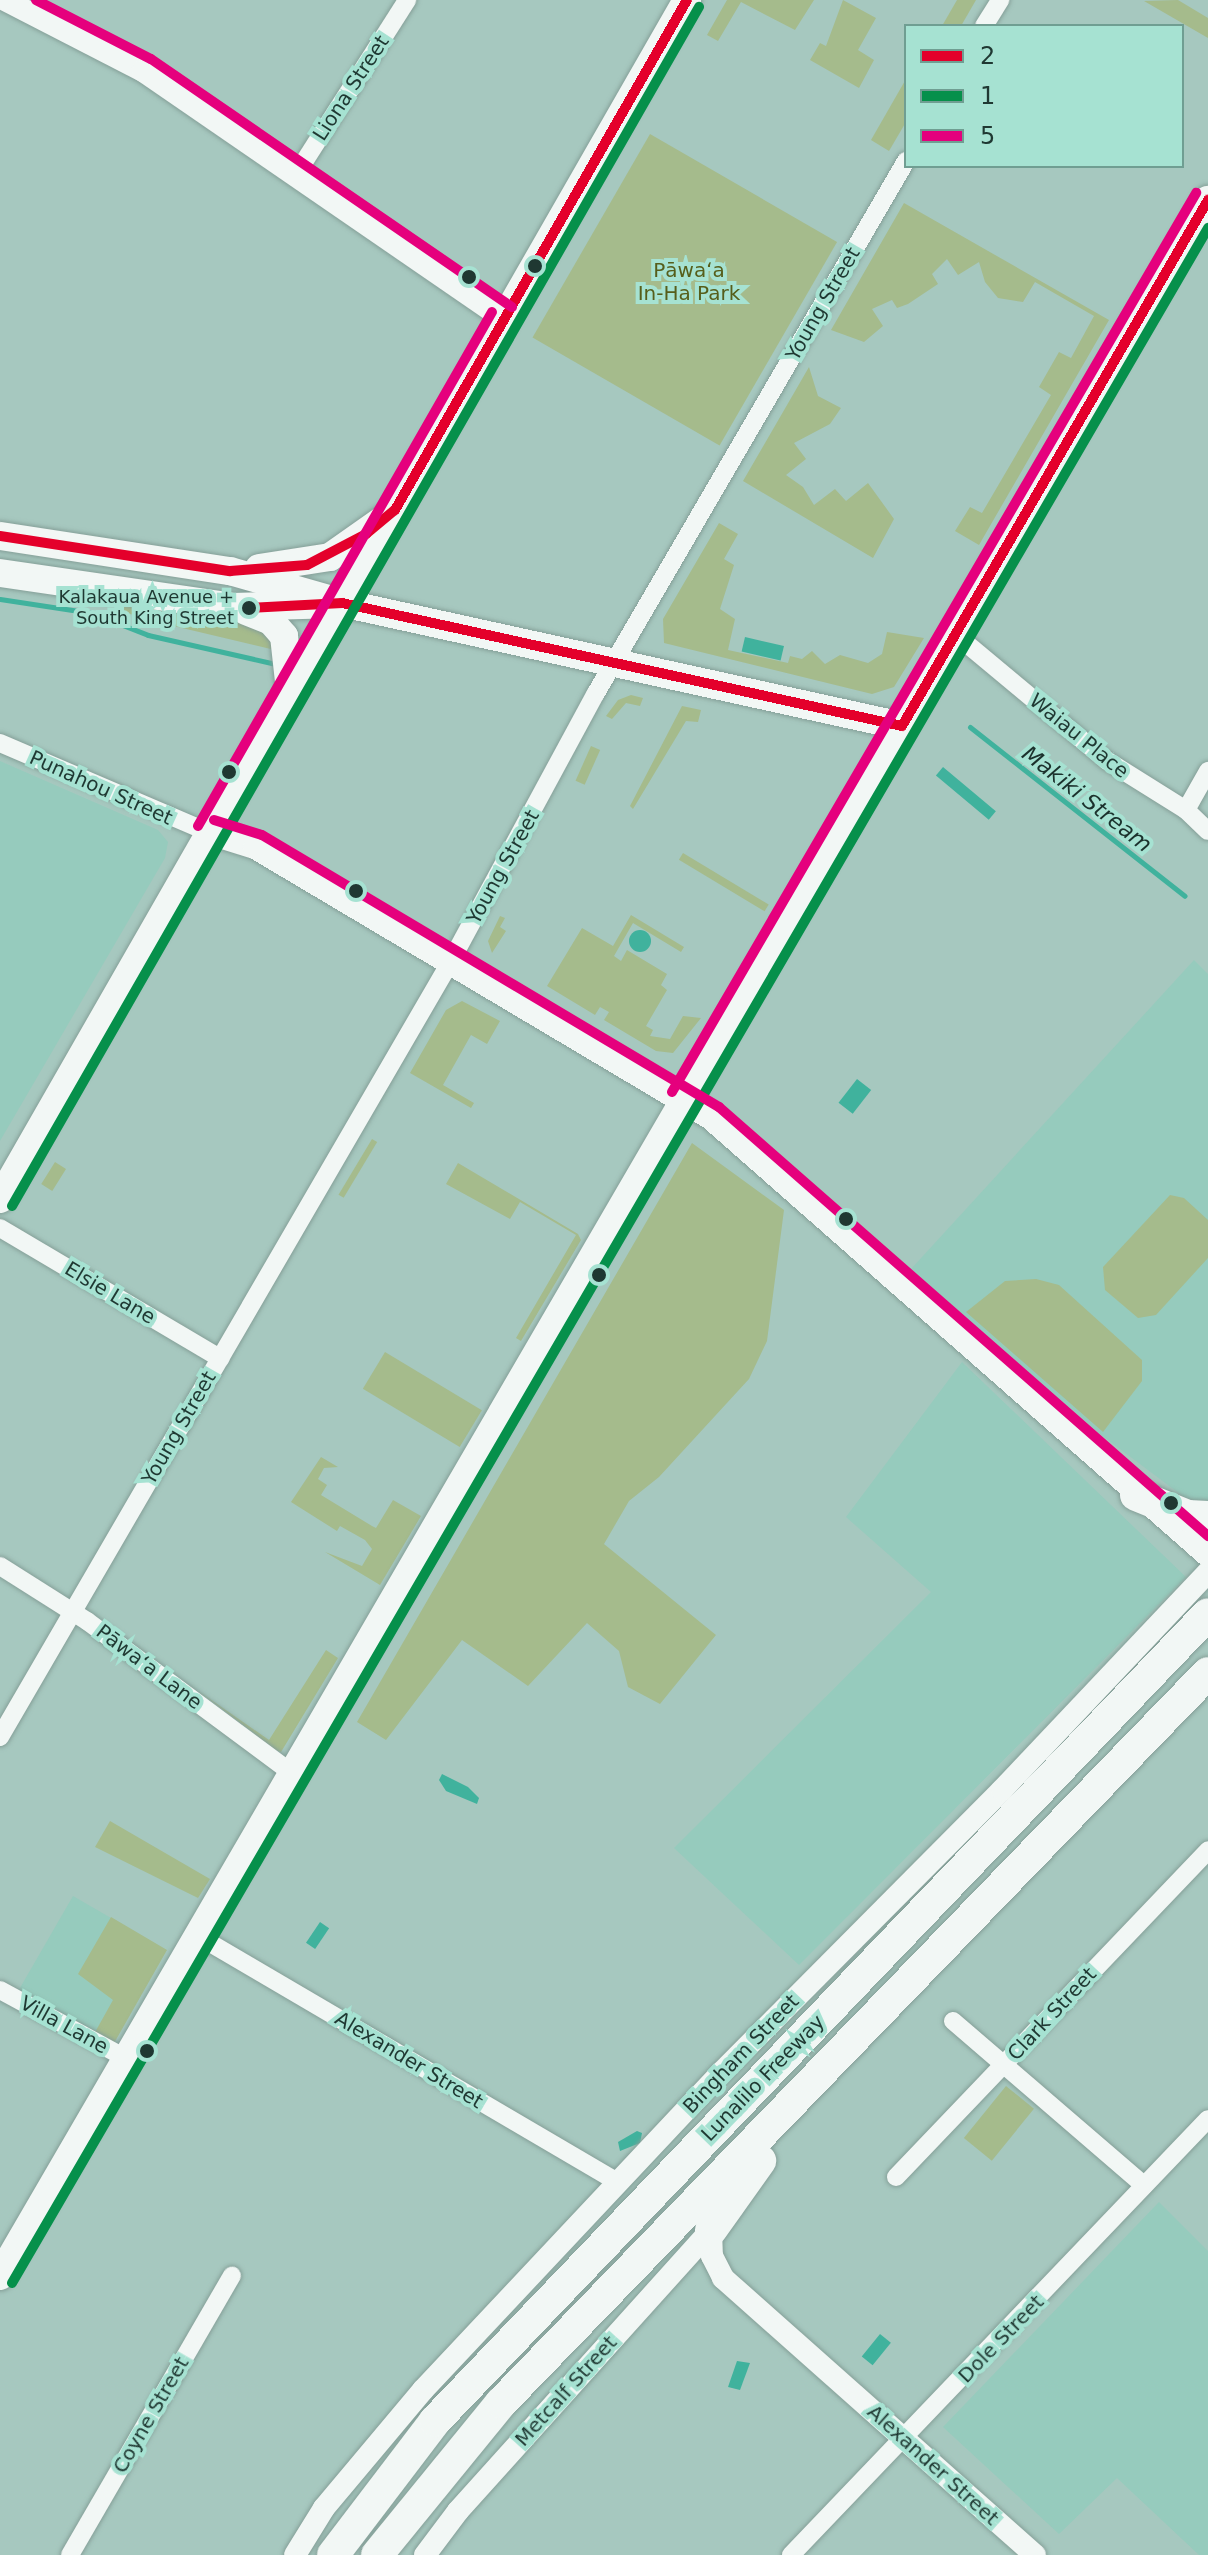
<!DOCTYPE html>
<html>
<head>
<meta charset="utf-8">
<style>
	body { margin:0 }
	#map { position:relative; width:1208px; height:2555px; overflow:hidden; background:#a6c8bf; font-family:"DejaVu Sans",sans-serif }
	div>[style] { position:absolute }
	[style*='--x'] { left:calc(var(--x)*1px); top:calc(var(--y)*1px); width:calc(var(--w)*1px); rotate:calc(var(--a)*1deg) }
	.built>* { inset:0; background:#96cbbd; transform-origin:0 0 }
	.green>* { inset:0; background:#a5bb8c; transform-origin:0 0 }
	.water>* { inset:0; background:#40b29d; transform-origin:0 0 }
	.round { border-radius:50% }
	.stream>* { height:5px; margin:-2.5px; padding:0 2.5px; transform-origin:2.5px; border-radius:2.5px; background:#40b29d }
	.roads { filter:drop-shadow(0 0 2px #859f98) drop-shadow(0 0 2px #859f98) }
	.minor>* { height:18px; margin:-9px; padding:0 9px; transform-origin:9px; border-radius:9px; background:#f2f7f5 }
	.tertiary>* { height:22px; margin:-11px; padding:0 11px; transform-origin:11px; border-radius:11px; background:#f2f7f5 }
	.secondary>* { height:24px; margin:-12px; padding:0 12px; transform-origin:12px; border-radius:12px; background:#f2f7f5 }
	.primary>* { height:28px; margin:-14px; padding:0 14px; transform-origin:14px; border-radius:14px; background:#f2f7f5 }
	.motorway>* { height:32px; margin:-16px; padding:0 16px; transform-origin:16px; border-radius:16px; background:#f2f7f5 }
	.bus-1>* { height:10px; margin:-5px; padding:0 5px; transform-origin:5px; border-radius:5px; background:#e4002b }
	.bus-2>* { height:10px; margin:-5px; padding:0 5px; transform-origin:5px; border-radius:5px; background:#06904b }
	.bus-3>* { height:10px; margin:-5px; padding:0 5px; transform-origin:5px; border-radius:5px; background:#e5007d }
	.dots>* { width:22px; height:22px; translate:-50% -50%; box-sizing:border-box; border:4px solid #a6e2d2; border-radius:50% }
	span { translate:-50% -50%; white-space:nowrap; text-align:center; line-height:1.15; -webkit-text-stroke:8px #a6e2d2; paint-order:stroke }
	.bus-label { font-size:18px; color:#1f3832 }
	.right { translate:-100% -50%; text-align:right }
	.street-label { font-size:20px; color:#1f3832 }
	.park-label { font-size:20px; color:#565e1b }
	.water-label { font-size:22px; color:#1b312c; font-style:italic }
	.legend { position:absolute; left:904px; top:24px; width:280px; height:144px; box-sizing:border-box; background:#a6e2d2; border:2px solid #709e92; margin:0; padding:10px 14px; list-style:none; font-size:24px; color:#1f3832 }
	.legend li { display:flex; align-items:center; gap:16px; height:40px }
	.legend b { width:40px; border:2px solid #709e92 }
</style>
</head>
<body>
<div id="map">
	<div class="built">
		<i style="clip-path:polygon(0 761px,158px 830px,168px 842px,165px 858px,0 1141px)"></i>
		<i style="clip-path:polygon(1194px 960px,1208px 974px,1208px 1515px,1100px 1434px,911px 1269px)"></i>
		<i style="clip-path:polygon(962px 1362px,1186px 1577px,799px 1965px,674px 1848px,931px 1592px,846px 1517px)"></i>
		<i style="left:73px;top:1896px;width:108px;height:109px;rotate:30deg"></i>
		<i style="clip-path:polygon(1159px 2202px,1208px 2251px,1208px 2555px,1199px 2555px,1117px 2478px,1059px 2534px,943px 2427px)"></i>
	</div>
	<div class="green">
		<i style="clip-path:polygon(727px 0,814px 0,795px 30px,741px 2px,718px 41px,707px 35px)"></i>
		<i style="clip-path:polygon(843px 0,876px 18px,858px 50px,874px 60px,859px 88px,810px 60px,820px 43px,826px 46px)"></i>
		<i style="clip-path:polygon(957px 0,976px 0,961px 26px,942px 26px)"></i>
		<i style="clip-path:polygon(1178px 0,1208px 18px,1208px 38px,1144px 1px)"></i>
		<i style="clip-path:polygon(906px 79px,906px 122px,889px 151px,871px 140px)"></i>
		<i style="left:650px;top:134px;width:216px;height:235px;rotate:30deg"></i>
		<i style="clip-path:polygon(904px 203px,1109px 320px,979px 545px,955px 531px,970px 507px,982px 513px,1051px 395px,1039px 387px,1059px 352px,1071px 358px,1094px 316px,1035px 282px,1023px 302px,998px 298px,985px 282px,979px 262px,958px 275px,947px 259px,932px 274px,938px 284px,908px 304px,897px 308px,892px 300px,872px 309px,883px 326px,864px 342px,831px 330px)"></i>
		<i style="clip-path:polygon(809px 367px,818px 396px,841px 408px,830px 424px,794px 443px,806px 459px,786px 475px,803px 487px,814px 505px,835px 489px,846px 501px,868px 483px,894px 519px,873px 558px,743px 481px)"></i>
		<i style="clip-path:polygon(719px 523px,738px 534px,724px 559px,734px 565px,720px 609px,735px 619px,728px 650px,788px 663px,790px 656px,802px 659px,812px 651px,825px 664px,840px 655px,868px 663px,882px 654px,887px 632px,924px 638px,894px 687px,872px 694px,664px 643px,663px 619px)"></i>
		<i style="clip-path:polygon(79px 592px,177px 607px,258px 627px,279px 651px,140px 618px)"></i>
		<i style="clip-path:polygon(631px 695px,643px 698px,640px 706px,626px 703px,612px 719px,606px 716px,618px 700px)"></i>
		<i style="clip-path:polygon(682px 706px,701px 710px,698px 722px,686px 721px,633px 809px,630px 806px)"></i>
		<i style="left:591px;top:746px;width:10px;height:38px;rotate:24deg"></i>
		<i style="left:683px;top:853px;width:100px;height:8px;rotate:31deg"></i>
		<i style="clip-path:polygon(631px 915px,684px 947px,681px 952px,633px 923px,614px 956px,621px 961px,627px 950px,667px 974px,661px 985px,667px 990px,646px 1026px,653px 1030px,650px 1036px,670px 1039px,683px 1016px,701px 1018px,673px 1053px,656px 1051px,604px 1020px,609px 1012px,600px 1007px,595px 1015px,547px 986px,582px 928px,613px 946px)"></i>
		<i style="clip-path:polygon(500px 916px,505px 918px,500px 927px,506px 931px,492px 953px,488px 941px)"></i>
		<i style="clip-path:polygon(462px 1001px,500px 1021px,487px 1044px,471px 1035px,443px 1085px,474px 1103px,471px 1108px,410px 1073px,446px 1010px)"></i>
		<i style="left:372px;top:1139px;width:6px;height:65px;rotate:31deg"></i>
		<i style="clip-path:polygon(692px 1143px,784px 1210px,767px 1341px,749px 1379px,659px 1477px,629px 1501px,604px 1544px,716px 1635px,660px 1704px,628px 1687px,619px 1651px,587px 1623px,528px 1686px,462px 1640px,386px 1740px,357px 1722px)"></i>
		<i style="left:55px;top:1162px;width:13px;height:26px;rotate:32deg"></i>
		<i style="clip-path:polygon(458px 1163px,578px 1234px,581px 1240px,521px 1341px,516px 1338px,576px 1235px,520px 1202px,510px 1219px,446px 1184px)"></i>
		<i style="clip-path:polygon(1170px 1195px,1184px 1198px,1208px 1220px,1208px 1258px,1156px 1315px,1138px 1318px,1105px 1290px,1103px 1267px)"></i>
		<i style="clip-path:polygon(1036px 1279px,1059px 1285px,1142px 1360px,1142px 1381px,1103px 1432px,966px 1312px,1005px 1281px)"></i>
		<i style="left:385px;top:1352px;width:113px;height:43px;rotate:31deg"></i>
		<i style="clip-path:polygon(321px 1457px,338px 1467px,324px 1468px,318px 1479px,327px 1485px,321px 1495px,372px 1526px,376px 1528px,393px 1500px,421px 1516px,380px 1585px,325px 1552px,362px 1566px,372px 1549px,365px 1540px,340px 1526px,337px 1531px,291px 1502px)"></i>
		<i style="clip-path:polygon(326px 1650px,338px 1658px,281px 1752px,276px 1750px,197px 1690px,269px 1740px)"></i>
		<i style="clip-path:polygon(110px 1821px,210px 1879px,198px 1898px,95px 1847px)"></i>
		<i style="clip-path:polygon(111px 1917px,167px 1950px,113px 2045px,94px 2034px,113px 2000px,78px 1974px)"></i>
		<i style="left:1006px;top:2086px;width:36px;height:67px;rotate:39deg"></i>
	</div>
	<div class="water">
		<i style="left:745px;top:637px;width:40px;height:15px;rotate:13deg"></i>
		<i style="left:943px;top:767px;width:69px;height:11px;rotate:40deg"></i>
		<i class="round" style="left:629px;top:930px;width:22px;height:22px"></i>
		<i style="left:857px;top:1079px;width:18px;height:30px;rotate:38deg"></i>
		<i style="clip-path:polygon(442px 1774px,468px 1787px,479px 1798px,477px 1804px,446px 1791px,439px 1780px)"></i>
		<i style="left:320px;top:1922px;width:11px;height:25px;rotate:34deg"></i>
		<i style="clip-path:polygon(637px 2131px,642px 2133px,640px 2143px,620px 2151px,618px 2142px)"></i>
		<i style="left:880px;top:2334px;width:14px;height:29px;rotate:39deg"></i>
		<i style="clip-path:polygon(737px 2361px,750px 2363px,740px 2390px,728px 2387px)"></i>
	</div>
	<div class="stream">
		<i style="--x:0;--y:599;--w:93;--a:8.7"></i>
		<i style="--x:92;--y:613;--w:60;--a:21.4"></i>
		<i style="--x:148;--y:635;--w:131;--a:12.8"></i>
		<i style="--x:970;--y:727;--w:273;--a:38.2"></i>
	</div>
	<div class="roads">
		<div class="minor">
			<i style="--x:984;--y:26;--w:31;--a:-58"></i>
			<i style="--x:295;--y:176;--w:209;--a:-57.5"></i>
			<i style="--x:955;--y:634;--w:197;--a:39.8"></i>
			<i style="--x:1106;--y:760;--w:94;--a:32"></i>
			<i style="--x:1186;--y:810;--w:30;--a:44"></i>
			<i style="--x:0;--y:743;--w:228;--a:23.2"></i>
			<i style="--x:1186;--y:810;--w:45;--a:-60.6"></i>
			<i style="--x:0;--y:1228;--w:256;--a:30.6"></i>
			<i style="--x:0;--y:1566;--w:103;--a:32.3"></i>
			<i style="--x:87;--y:1621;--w:258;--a:36.6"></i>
			<i style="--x:0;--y:1737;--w:900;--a:-59.84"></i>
			<i style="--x:452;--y:959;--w:302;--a:-61.6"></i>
			<i style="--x:596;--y:693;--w:616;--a:-59.77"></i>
			<i style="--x:200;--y:1937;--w:485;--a:30.4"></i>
			<i style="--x:0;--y:1990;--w:147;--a:28.5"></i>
			<i style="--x:953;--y:2021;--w:252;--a:40.7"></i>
			<i style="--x:896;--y:2177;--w:452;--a:-46.3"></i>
			<i style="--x:70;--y:2555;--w:323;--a:-59.9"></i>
			<i style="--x:791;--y:2555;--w:603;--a:-46.28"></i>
		</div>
		<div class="tertiary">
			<i style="--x:5;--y:0;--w:155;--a:27.2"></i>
			<i style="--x:143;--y:71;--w:438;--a:34.5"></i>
			<i style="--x:711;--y:2230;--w:26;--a:88"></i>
			<i style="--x:712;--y:2256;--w:25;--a:63"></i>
			<i style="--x:723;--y:2278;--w:417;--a:41.6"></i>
			<i style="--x:295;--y:2555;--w:55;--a:-58.3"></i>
			<i style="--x:324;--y:2508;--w:154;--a:-50"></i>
			<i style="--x:423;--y:2390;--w:436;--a:-46.8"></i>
			<i style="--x:722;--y:2072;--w:397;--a:-45.2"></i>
			<i style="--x:1002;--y:1790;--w:300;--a:-46.6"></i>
			<i style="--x:425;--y:2555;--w:55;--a:-53.1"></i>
			<i style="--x:458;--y:2511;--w:378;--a:-48"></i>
		</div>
		<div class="secondary">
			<i style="--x:210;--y:833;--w:47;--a:17.3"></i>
			<i style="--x:255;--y:847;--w:530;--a:30.72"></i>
			<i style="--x:711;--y:1118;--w:662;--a:41.32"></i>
		</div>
		<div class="primary">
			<i style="--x:0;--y:536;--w:233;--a:8.7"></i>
			<i style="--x:230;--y:571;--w:116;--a:15.9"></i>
			<i style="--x:342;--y:603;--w:573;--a:12.39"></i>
			<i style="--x:259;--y:568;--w:72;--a:-8.8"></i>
			<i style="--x:330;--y:557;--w:66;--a:-35.1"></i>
			<i style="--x:0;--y:573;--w:235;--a:8.3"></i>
			<i style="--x:233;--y:607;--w:104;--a:-1.7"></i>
			<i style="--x:246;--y:611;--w:27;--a:22"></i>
			<i style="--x:271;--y:621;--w:20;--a:49"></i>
			<i style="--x:284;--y:636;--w:54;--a:83.7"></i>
			<i style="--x:0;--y:1199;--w:1382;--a:-60.19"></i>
			<i style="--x:0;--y:2276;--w:2402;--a:-59.81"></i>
		</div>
		<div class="motorway">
			<i style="--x:1136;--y:1495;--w:56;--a:22"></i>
			<i style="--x:1188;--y:1516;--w:20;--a:3"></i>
			<i style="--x:711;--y:2230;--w:85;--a:-54.6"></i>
			<i style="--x:333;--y:2555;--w:168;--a:-52.7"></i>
			<i style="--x:435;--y:2421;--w:1117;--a:-46.23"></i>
			<i style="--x:377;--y:2555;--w:196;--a:-50.8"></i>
			<i style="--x:501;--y:2403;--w:1016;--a:-45.92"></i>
		</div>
	</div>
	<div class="bus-1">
		<i style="--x:0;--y:536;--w:233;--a:8.7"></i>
		<i style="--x:230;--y:571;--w:77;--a:-4.5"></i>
		<i style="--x:307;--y:565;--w:67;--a:-27.7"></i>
		<i style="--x:366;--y:534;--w:38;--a:-40"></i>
		<i style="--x:395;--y:510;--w:588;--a:-60.21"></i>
		<i style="--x:249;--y:608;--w:93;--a:-3.1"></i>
		<i style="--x:342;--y:603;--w:573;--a:12.39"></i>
		<i style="--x:902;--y:726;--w:609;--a:-59.81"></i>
	</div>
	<div class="bus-2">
		<i style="--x:12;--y:1206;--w:1382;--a:-60.19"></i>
		<i style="--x:12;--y:2283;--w:2378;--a:-59.8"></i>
	</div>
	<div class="bus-3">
		<i style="--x:36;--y:0;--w:129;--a:27.2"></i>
		<i style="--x:151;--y:59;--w:438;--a:34.5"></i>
		<i style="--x:214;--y:820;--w:50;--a:17.4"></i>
		<i style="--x:262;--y:835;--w:532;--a:30.76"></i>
		<i style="--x:719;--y:1107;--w:651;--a:41.26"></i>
		<i style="--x:198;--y:826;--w:592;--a:-60.23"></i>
		<i style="--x:672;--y:1092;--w:1041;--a:-59.76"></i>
	</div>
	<div class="dots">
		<i style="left:535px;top:266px;background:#1f3832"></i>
		<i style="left:469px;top:277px;background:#1f3832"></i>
		<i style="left:249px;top:608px;background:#1f3832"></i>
		<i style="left:229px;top:772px;background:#1f3832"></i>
		<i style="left:356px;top:891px;background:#1f3832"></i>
		<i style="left:846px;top:1219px;background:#1f3832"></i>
		<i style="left:599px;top:1275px;background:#1f3832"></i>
		<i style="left:1171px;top:1503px;background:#1f3832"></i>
		<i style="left:147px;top:2051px;background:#1f3832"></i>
	</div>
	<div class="bus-label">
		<span class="right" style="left:234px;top:608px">Kalakaua Avenue +<br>South King Street</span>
	</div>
	<div class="street-label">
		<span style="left:351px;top:88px;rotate:-57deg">Liona Street</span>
		<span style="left:823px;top:304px;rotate:-60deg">Young Street</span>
		<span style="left:1079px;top:736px;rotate:39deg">Waiau Place</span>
		<span style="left:101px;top:788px;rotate:24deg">Punahou Street</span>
		<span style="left:503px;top:867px;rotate:-61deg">Young Street</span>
		<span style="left:110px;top:1293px;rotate:31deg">Elsie Lane</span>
		<span style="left:179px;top:1428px;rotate:-60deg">Young Street</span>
		<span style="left:149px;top:1667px;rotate:37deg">Pāwaʻa Lane</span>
		<span style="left:1052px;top:2014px;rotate:-47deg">Clark Street</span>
		<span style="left:64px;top:2025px;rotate:29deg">Villa Lane</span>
		<span style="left:741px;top:2054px;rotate:-46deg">Bingham Street</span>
		<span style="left:409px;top:2060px;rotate:31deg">Alexander Street</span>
		<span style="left:763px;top:2078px;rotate:-46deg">Lunalilo Freeway</span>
		<span style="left:1001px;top:2339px;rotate:-46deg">Dole Street</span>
		<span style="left:566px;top:2391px;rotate:-48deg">Metcalf Street</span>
		<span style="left:151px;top:2415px;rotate:-60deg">Coyne Street</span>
		<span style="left:933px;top:2465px;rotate:42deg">Alexander Street</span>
	</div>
	<div class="park-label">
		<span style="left:689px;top:282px">Pāwaʻa<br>In-Ha Park</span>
	</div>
	<div class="water-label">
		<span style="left:1087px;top:799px;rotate:38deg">Makiki Stream</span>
	</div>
	<ul class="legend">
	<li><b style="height:10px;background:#e4002b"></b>2</li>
	<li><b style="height:10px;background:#06904b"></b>1</li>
	<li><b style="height:10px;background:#e5007d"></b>5</li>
	</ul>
</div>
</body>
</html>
